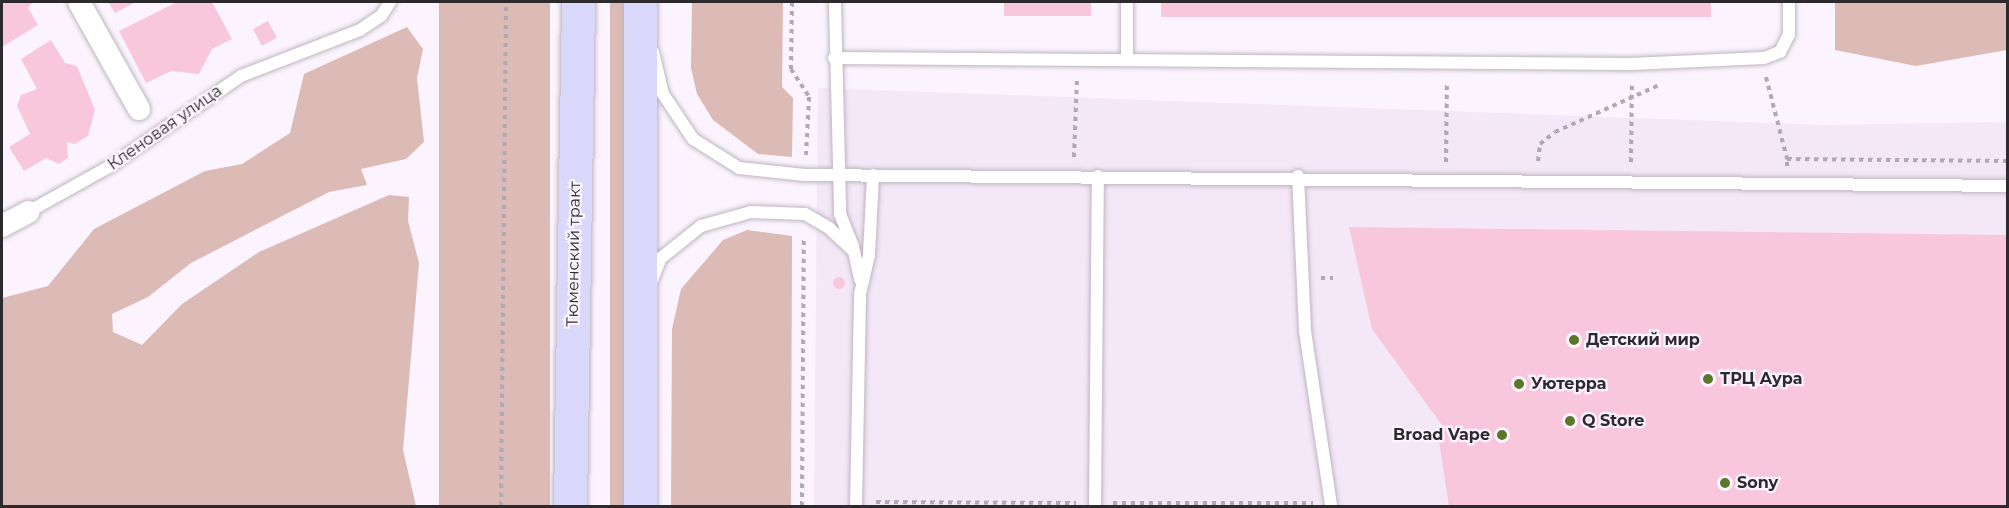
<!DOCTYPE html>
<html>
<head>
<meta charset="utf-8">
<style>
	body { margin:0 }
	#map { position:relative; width:2009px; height:508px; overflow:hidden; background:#fbf3fd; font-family:Montserrat,sans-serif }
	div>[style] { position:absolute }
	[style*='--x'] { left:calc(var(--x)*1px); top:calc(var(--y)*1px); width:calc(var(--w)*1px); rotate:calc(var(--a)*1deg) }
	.built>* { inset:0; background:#f4e7f7 }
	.green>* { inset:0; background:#dcbab6; transform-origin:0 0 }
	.building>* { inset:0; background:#f9c7db; transform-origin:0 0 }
	.round { border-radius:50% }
	.path>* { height:4px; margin-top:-2px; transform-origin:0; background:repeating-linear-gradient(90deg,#afa9b1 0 4.5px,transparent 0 9px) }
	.roads { filter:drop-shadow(0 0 2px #bdb6bf) drop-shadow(0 0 2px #bdb6bf) }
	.service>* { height:12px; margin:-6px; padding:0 6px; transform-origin:6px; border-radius:6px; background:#fff }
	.minor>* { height:22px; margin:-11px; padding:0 11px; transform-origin:11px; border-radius:11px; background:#fff }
	.primary>* { height:33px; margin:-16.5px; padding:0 16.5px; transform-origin:16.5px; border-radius:16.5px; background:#d9d7fa }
	.dots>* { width:16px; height:16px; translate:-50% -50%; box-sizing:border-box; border:3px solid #fbf3fd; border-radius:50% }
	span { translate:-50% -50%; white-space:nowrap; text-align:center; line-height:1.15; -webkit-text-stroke:4.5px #fbf3fd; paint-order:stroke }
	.street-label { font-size:16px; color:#2d2a2e }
	.poi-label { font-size:16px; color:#2d2a2e; font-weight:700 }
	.left { translate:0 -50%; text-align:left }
	.right { translate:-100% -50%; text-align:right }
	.frame { position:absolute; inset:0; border:3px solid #2d2a2e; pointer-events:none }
</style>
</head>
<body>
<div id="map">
	<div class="built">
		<i style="clip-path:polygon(818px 88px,1824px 125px,2007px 122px,2007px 506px,814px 506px)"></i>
	</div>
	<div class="green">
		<i style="left:439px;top:2px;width:111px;height:504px"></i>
		<i style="left:610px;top:2px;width:14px;height:504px"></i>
		<i style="clip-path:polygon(692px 2px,783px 2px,782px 87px,793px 98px,792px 157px,758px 154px,713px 120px,697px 94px,691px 68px)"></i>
		<i style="clip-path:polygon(1835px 2px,2007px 2px,2007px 50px,1916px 66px,1835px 50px)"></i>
		<i style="clip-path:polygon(407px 27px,423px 49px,417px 78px,424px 142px,406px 159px,361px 169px,367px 185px,329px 192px,191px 263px,148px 297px,112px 314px,113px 332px,142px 345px,182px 304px,259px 252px,389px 195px,409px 197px,408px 221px,419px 263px,403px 450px,416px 506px,2px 506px,2px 298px,48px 286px,94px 229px,205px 171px,242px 164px,290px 133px,304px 74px)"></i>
		<i style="clip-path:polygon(747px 230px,792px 236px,791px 506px,671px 506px,672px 329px,681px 289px,723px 240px)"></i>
	</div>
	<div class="building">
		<i style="clip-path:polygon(2px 2px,33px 2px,28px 8px,38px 25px,2px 47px)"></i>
		<i style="clip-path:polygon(108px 2px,136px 2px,115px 13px)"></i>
		<i style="clip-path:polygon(177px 2px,212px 2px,232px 39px,212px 49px,199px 74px,171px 71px,146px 83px,119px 31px)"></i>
		<i style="left:1004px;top:2px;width:87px;height:14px"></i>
		<i style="left:1161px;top:2px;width:550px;height:15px"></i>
		<i style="left:268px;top:21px;width:19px;height:17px;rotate:62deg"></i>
		<i style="clip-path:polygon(51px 40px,65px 63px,77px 66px,95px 110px,88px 136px,75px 144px,67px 142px,68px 158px,59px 164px,46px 158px,24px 171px,9px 147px,30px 134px,17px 106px,21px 95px,37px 89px,21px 59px)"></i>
		<i style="clip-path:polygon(1349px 227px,2008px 235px,2008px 506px,1449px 506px,1437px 428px,1444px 428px,1372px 329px)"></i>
		<i class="round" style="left:833px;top:277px;width:12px;height:12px"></i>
	</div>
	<div class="path">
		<i style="--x:792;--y:2;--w:67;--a:90.9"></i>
		<i style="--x:791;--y:69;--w:33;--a:57"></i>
		<i style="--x:809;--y:97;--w:58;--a:93"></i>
		<i style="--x:1766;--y:77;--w:85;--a:75.6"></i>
		<i style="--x:1074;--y:157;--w:79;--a:-87.8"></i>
		<i style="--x:1538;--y:161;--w:17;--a:-83"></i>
		<i style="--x:1540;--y:144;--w:19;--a:-39"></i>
		<i style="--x:1555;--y:132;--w:114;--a:-24.3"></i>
		<i style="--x:1446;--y:162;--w:79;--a:-89.3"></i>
		<i style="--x:1631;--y:162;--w:79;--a:-89.3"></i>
		<i style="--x:1787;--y:166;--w:7;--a:-90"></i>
		<i style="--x:1787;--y:159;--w:221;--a:0.5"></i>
		<i style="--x:1321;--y:278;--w:12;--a:0"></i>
		<i style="--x:876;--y:502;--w:200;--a:0.3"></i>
		<i style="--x:1113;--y:503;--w:200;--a:0"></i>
		<i style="--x:501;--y:506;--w:504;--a:-89.43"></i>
		<i style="--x:802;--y:506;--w:269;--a:-89.6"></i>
	</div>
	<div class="roads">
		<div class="service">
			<i style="--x:835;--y:2;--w:212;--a:88.6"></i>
			<i style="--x:840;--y:214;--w:35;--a:68"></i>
			<i style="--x:1127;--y:2;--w:57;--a:90"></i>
			<i style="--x:653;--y:52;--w:43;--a:76.6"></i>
			<i style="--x:663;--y:94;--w:54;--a:56.3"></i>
			<i style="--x:693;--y:139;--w:54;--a:32.2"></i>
			<i style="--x:739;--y:168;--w:66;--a:6.1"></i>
			<i style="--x:805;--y:175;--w:1203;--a:0.52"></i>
			<i style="--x:834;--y:58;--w:797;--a:0.43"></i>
			<i style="--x:1631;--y:64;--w:133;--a:-2.6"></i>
			<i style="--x:1764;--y:58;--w:17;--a:-21"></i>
			<i style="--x:1780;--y:52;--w:20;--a:-63"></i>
			<i style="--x:1789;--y:34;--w:32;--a:-90"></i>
			<i style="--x:1298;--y:176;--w:155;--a:87.4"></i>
			<i style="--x:1305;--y:331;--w:177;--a:81.5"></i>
			<i style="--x:28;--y:212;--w:96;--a:-29.2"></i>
			<i style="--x:112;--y:165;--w:157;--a:-34.6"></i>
			<i style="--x:241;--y:76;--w:128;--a:-21.1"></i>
			<i style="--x:360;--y:30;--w:25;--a:-34"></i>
			<i style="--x:381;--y:16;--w:17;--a:-57"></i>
			<i style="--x:650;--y:285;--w:29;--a:-68"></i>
			<i style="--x:661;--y:258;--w:51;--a:-38.7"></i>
			<i style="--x:701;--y:226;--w:52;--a:-15.6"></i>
			<i style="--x:751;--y:212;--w:54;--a:2.1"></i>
			<i style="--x:805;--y:214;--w:28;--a:30"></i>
			<i style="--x:829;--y:228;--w:34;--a:43"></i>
			<i style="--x:854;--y:251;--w:29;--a:78"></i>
			<i style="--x:856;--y:506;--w:212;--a:-88.9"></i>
			<i style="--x:860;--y:294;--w:40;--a:-77"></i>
			<i style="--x:869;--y:255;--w:80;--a:-87.1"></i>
			<i style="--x:1095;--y:506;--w:330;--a:-89.5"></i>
		</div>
		<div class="minor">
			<i style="--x:79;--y:2;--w:123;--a:60.7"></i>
			<i style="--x:2;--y:226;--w:30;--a:-28"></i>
		</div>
		<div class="primary">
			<i style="--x:570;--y:506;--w:504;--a:-89.09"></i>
			<i style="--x:640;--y:506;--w:504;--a:-90"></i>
		</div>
	</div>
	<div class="dots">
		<i style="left:1574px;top:340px;background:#5c772a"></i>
		<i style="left:1708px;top:379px;background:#5c772a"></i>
		<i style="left:1519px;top:384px;background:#5c772a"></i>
		<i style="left:1570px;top:421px;background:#5c772a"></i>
		<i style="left:1502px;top:435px;background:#5c772a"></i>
		<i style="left:1725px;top:483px;background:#5c772a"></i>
	</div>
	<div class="street-label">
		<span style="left:165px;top:128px;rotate:-35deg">Кленовая улица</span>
		<span style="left:574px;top:254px;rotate:-89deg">Тюменский тракт</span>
	</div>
	<div class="poi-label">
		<span class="left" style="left:1586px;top:340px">Детский мир</span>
		<span class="left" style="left:1720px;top:379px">ТРЦ Аура</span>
		<span class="left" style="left:1531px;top:384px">Уютерра</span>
		<span class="left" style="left:1582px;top:421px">Q Store</span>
		<span class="right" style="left:1490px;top:435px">Broad Vape</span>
		<span class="left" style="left:1737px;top:483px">Sony</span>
	</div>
	<div class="frame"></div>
</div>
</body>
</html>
